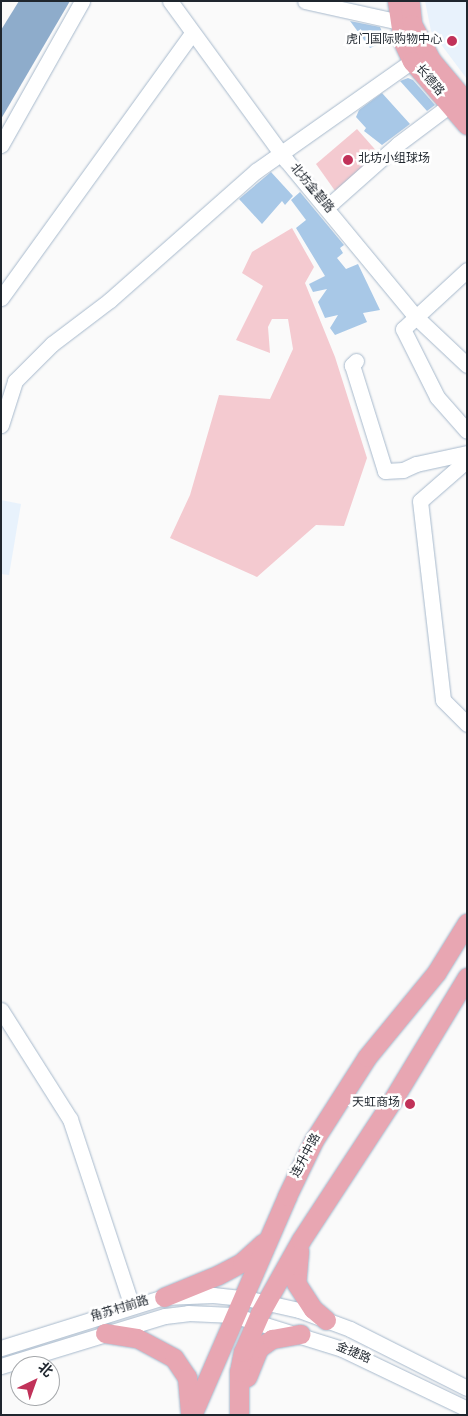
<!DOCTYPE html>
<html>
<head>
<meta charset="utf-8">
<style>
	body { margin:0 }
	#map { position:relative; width:468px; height:1416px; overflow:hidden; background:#fafafa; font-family:Overpass,"Noto Sans SC",sans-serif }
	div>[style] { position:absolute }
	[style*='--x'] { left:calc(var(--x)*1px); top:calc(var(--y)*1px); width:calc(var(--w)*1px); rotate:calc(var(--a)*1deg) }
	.built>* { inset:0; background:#e8f2fc }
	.green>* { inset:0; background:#f4cad0 }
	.water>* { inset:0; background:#8eaccb }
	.building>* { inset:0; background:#a8c8e7 }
	.roads { filter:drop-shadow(0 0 1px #a7b9cc) drop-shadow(0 0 1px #a7b9cc) }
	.minor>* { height:15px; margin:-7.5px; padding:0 7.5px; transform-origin:7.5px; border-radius:7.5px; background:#fff }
	.major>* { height:19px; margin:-9.5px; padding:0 9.5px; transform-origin:9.5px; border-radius:9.5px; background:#e8a6b2 }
	.dots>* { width:14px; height:14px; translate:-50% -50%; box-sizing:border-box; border:2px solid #fff; border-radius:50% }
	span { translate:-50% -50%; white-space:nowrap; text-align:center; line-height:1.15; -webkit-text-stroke:5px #fff; paint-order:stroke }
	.poi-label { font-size:12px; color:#1f262e }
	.right { translate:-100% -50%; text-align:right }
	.left { translate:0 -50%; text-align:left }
	.street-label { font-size:12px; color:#1f262e }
	.frame { position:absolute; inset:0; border:2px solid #1f262e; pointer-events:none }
	.north { position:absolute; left:10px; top:1356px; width:50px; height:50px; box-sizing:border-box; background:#fff; border:1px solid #a5a8ab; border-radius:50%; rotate:42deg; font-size:14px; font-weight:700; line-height:20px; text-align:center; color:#1f262e }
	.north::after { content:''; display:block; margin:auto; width:18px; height:22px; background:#c13259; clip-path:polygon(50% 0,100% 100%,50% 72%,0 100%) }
</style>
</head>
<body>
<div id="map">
	<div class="built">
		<i style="clip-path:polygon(425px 1px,467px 1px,467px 79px,431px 31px)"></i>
		<i style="clip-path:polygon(1px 500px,21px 504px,9px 575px,1px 574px)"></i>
	</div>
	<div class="green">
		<i style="clip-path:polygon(357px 129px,380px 155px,338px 195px,316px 164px)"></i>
		<i style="clip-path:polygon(292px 228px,314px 267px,305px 283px,335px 357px,367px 458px,344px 526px,316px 525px,257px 577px,170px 538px,190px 495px,219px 395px,270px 399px,293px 349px,288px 319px,272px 319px,268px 327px,270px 353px,236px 340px,263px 286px,242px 273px,252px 252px)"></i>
	</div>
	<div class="water">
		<i style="clip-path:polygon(19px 1px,70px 1px,1px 119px,1px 30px)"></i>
	</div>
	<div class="building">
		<i style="clip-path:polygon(350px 21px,380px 27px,386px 41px,370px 48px)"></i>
		<i style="clip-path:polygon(408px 78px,413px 80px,435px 105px,427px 111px,400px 81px)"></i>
		<i style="clip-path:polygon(382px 93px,410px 124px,382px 145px,364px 131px,366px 128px,356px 117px,359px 110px)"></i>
		<i style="clip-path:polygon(271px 172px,293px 196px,285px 205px,282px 201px,262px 224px,239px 199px)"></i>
		<i style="clip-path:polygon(300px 192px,344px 245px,340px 248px,343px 253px,337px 258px,346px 269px,358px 264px,380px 310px,363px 313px,367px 322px,335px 335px,330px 328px,338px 315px,325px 318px,318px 302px,327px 289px,313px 292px,309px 284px,325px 276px,296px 228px,306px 220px,291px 200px)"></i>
	</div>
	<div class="roads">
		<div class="minor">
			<i style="--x:170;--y:1;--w:197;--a:53.9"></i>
			<i style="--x:286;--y:160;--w:204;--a:50.4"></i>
			<i style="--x:416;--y:317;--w:70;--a:43.3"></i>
			<i style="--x:305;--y:1;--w:97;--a:12.5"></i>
			<i style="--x:1;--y:145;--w:165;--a:-60.6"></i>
			<i style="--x:326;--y:208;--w:96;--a:-41.6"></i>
			<i style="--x:398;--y:144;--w:65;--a:-36.9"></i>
			<i style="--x:467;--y:270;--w:87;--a:137.3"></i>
			<i style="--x:403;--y:329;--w:76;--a:63.4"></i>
			<i style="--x:437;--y:397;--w:45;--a:48.6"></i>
			<i style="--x:1;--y:298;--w:327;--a:-54.2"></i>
			<i style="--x:356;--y:361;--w:6;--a:135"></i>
			<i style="--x:352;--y:365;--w:111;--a:72.7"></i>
			<i style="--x:385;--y:471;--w:18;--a:-3"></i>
			<i style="--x:403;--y:470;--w:14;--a:-25"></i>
			<i style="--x:416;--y:464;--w:52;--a:-12.2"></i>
			<i style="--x:1;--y:425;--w:46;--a:-72.3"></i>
			<i style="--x:15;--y:381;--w:52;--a:-45"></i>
			<i style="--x:52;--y:344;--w:73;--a:-37.2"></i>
			<i style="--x:110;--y:300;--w:195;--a:-41.5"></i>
			<i style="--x:256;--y:171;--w:191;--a:-35.2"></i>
			<i style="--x:467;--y:460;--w:62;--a:138.9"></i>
			<i style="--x:420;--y:501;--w:200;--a:83.4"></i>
			<i style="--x:443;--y:700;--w:34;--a:45"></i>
			<i style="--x:1;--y:1010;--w:129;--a:57.7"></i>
			<i style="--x:70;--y:1119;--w:197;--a:71.7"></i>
			<i style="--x:1;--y:1348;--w:171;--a:-17.4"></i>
			<i style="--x:164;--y:1297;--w:49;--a:-2.3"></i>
			<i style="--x:213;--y:1295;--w:37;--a:6"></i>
			<i style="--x:250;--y:1299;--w:50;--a:12.7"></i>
			<i style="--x:299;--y:1310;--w:54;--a:20.4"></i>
			<i style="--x:350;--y:1329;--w:131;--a:26.8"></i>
			<i style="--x:1;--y:1366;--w:171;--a:-17"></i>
			<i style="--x:165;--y:1316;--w:23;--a:-7"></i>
			<i style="--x:188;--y:1313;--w:45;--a:2.5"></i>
			<i style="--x:233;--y:1315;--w:114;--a:17.3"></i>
			<i style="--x:342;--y:1349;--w:139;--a:25.6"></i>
		</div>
		<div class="major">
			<i style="--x:397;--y:1;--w:41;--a:81.7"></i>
			<i style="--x:403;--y:42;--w:21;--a:65"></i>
			<i style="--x:412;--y:61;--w:84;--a:49.3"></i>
			<i style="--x:410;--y:4;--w:20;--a:84"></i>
			<i style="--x:412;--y:24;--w:41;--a:62.2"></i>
			<i style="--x:431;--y:60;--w:56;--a:50.1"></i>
			<i style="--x:299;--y:1251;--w:32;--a:95"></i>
			<i style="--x:296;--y:1283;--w:31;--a:57"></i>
			<i style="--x:313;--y:1309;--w:17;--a:40"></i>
			<i style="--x:164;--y:1297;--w:58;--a:-22.2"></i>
			<i style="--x:218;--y:1275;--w:27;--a:-28"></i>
			<i style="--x:242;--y:1262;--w:28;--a:-42"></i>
			<i style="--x:105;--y:1333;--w:32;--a:9"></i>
			<i style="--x:137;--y:1338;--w:42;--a:28.4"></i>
			<i style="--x:174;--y:1358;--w:23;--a:56"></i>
			<i style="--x:187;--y:1377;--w:36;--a:85"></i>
			<i style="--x:247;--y:1377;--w:31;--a:-68"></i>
			<i style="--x:259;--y:1348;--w:16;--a:-35"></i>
			<i style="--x:272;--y:1339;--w:29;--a:-10"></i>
			<i style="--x:192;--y:1415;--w:239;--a:-66.5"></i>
			<i style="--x:287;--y:1196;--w:62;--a:-64.3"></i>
			<i style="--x:314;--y:1140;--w:98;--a:-57.4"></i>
			<i style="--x:367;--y:1057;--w:109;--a:-50.6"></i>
			<i style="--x:436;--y:973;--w:59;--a:-58.2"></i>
			<i style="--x:239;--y:1415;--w:43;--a:-90"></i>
			<i style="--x:239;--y:1372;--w:20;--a:-79"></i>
			<i style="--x:243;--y:1352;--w:43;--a:-66.4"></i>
			<i style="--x:260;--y:1313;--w:84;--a:-60.7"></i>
			<i style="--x:301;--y:1240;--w:166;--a:-56.8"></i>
			<i style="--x:392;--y:1101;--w:145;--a:-58.8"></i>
		</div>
	</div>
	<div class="dots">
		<i style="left:452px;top:41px;background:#c13259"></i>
		<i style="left:348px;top:160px;background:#c13259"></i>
		<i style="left:410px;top:1104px;background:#c13259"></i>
	</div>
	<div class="poi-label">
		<span class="right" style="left:442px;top:41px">虎门国际购物中心</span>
		<span class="left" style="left:358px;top:160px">北坊小组球场</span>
		<span class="right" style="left:400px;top:1104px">天虹商场</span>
	</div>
	<div class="street-label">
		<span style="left:429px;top:81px;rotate:50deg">长德路</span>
		<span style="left:311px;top:189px;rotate:50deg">北坊金碧路</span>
		<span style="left:307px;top:1156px;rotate:-62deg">连升中路</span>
		<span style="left:120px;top:1310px;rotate:-17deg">角苏村前路</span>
		<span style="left:353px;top:1354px;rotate:23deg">金捷路</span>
	</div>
	<div class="frame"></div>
	<div class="north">北</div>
</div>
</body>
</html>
